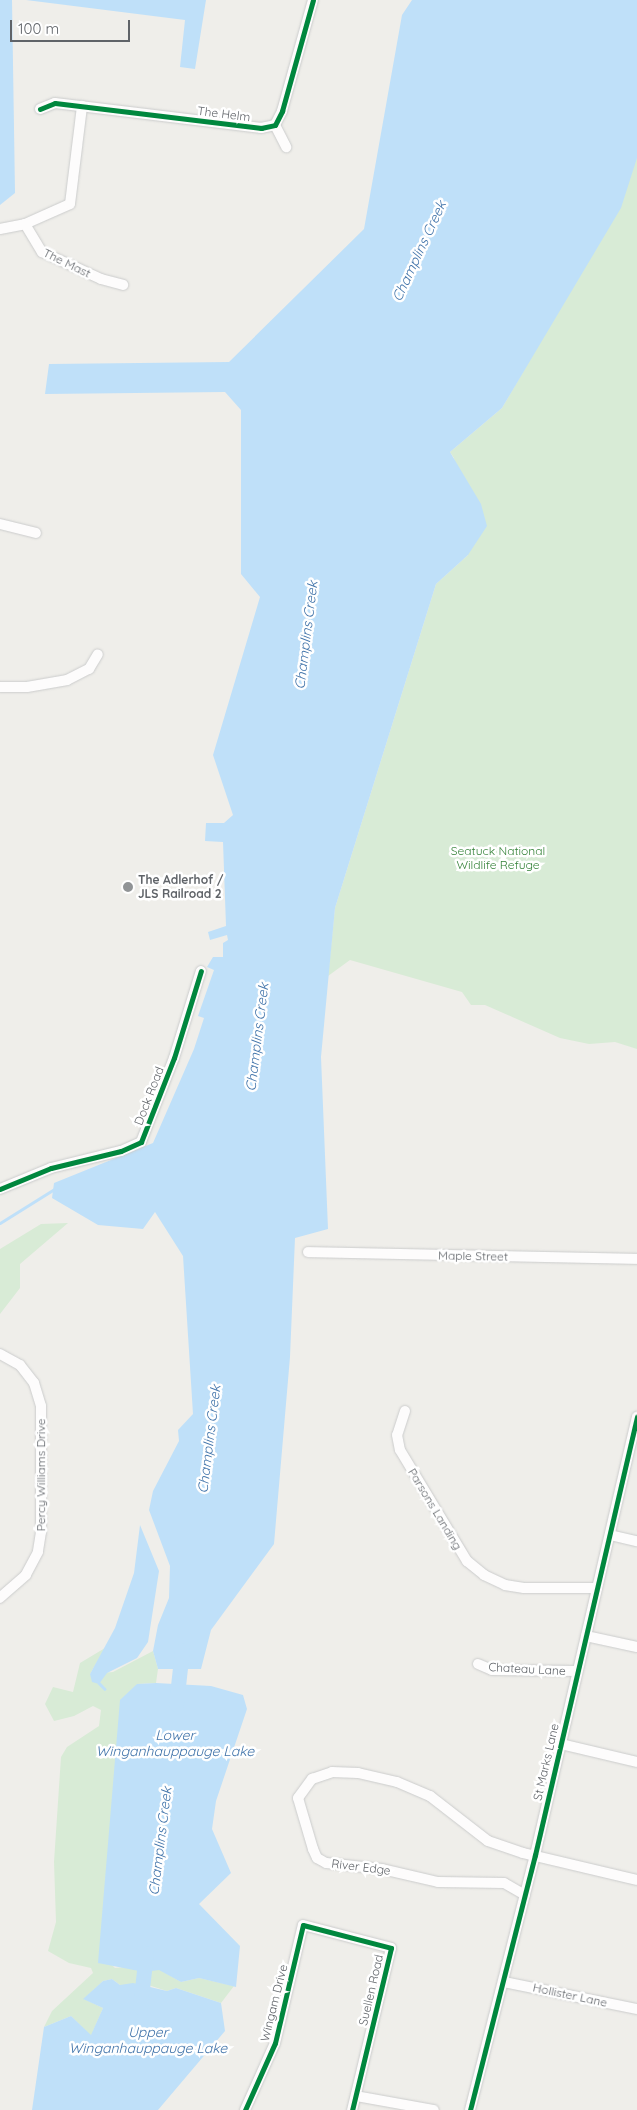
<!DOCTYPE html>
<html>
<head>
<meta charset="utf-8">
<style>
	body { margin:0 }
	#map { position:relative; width:637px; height:2110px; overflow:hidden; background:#efeeea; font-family:Quicksand,sans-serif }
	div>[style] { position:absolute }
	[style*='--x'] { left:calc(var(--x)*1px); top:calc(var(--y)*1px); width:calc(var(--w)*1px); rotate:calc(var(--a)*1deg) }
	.green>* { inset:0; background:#d8ebd6 }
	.water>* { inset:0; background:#bfe0f9 }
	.stream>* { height:2.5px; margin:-1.25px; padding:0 1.25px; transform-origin:1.25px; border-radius:1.25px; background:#bfe0f9 }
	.river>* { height:15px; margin:-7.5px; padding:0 7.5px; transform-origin:7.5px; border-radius:7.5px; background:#bfe0f9 }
	.roads { filter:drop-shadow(0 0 1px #cbcccc) drop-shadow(0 0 1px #cbcccc) }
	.minor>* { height:10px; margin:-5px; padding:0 5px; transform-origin:5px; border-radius:5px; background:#fdfcfc }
	.cycleway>* { height:5px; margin:-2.5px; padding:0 2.5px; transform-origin:2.5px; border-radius:2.5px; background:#00873e }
	.dots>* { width:14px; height:14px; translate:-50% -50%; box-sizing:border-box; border:2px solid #fff; border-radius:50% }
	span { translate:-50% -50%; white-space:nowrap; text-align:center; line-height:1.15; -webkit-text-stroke:5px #fff; paint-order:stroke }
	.street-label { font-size:12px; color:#5f6368 }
	.park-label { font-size:12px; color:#348238 }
	.poi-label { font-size:12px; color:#5f6368; font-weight:700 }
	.left { translate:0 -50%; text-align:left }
	.water-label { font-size:14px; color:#4174aa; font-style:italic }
	.scale { position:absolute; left:10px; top:20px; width:120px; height:22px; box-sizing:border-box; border:2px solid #5f6368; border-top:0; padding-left:6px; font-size:15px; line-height:18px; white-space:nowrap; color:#5f6368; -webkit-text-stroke:4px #fff; paint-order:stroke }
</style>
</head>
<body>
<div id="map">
	<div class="green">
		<i style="clip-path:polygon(637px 149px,637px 1049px,615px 1042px,589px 1044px,560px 1038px,485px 1005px,471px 1005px,462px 992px,350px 960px,328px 976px,335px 908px,436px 584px,468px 555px,454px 458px,450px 452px,502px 408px,538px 346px)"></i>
		<i style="clip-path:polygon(68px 1223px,20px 1264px,20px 1288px,0 1314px,0 1249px,41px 1224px)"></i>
		<i style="clip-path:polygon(105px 1648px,90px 1674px,113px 1672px,153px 1651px,158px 1669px,156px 1683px,137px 1684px,112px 1965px,115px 1968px,125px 1967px,144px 1972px,159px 1969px,181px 1982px,199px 1978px,234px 1986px,221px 2003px,176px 1988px,167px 1991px,148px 1985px,120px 1985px,112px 1979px,103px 1981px,84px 1999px,103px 2008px,91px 2036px,71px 2016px,44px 2027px,52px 2011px,93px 1973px,91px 1968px,69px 1963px,48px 1951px,56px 1922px,54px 1862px,61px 1757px,67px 1747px,99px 1726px,101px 1710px,93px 1706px,74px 1716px,54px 1721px,45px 1704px,53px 1687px,73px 1692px,80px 1663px)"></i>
	</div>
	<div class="water">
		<i style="clip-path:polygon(0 0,12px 0,15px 193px,0 205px)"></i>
		<i style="clip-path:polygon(26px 0,206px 0,195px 69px,180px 67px,185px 20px)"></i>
		<i style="clip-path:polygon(412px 0,637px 0,637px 158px,621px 208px,502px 408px,450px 452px,481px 504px,487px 526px,468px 555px,436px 584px,335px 908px,321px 1057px,328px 1229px,295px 1238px,290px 1357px,274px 1544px,211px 1630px,201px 1669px,158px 1669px,153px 1651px,158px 1625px,169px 1598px,170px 1566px,149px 1510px,153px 1491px,179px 1441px,178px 1430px,193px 1414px,183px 1256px,155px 1212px,143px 1229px,98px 1225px,52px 1198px,54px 1183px,153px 1143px,194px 1049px,204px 1018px,198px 1016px,214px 970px,207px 967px,213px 957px,223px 957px,223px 943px,228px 940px,227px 935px,210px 940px,208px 932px,226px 926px,223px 842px,205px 841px,206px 823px,224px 823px,233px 815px,213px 755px,260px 597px,241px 574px,241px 410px,225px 392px,45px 394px,49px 364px,229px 362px,364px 229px,402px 15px)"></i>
		<i style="clip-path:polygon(140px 1525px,159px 1571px,148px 1642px,137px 1658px,107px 1673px,99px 1684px,92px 1682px,90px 1674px,115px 1628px,134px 1573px)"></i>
		<i style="clip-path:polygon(156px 1683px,211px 1686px,243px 1695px,247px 1709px,216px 1801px,212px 1829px,231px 1873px,199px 1904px,240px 1946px,236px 1987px,199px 1978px,181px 1982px,159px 1970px,144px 1972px,98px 1963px,120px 1700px,137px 1684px)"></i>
		<i style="clip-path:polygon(112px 1979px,120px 1985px,133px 1983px,167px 1991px,176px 1988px,221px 2003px,225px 2031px,158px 2110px,32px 2110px,44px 2027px,71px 2016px,91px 2035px,103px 2008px,83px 1999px,103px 1981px)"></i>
	</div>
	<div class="stream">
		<i style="--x:0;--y:1223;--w:66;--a:-32"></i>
		<i style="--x:99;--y:1683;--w:8;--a:45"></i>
	</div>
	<div class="river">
		<i style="--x:176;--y:1704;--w:54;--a:-83.7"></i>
		<i style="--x:140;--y:2007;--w:54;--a:-83.7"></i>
	</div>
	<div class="roads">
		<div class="minor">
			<i style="--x:40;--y:109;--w:16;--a:-22"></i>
			<i style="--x:55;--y:103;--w:208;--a:6.9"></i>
			<i style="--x:261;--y:128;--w:14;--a:-12"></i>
			<i style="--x:275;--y:125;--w:16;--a:-63"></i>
			<i style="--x:282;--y:111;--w:115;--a:-74.4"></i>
			<i style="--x:275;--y:125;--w:25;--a:63"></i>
			<i style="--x:25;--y:224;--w:33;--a:59"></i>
			<i style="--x:42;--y:252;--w:65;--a:24.6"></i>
			<i style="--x:101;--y:279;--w:23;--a:15"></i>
			<i style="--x:0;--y:229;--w:25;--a:-11"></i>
			<i style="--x:25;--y:224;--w:49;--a:-24"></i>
			<i style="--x:70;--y:204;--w:99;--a:-83"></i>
			<i style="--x:0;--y:524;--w:37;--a:14"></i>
			<i style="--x:0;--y:687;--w:27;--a:0"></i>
			<i style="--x:27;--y:687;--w:41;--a:-9.9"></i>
			<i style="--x:67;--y:680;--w:25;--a:-27"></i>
			<i style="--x:89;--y:669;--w:17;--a:-59"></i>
			<i style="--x:0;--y:1189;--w:55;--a:-22.4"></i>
			<i style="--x:51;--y:1168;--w:72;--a:-13.7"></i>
			<i style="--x:121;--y:1151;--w:22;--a:-24"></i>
			<i style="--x:141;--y:1142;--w:90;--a:-68.6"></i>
			<i style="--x:174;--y:1058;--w:91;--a:-72.8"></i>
			<i style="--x:308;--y:1252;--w:329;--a:1.2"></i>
			<i style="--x:0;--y:1354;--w:23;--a:29"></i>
			<i style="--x:20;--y:1365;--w:23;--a:52"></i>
			<i style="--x:34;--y:1383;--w:24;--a:73"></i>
			<i style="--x:41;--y:1406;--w:126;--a:90"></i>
			<i style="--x:41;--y:1532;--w:20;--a:99"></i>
			<i style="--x:38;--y:1552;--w:26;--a:118"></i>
			<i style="--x:26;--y:1575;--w:35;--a:139"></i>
			<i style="--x:405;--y:1411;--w:25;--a:108"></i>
			<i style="--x:397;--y:1435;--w:15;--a:79"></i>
			<i style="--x:400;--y:1450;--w:130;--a:58.9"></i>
			<i style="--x:467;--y:1561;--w:22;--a:39"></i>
			<i style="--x:484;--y:1575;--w:23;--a:25"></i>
			<i style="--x:505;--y:1585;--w:19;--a:9"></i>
			<i style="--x:524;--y:1588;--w:73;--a:0"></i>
			<i style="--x:610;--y:1535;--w:28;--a:13"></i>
			<i style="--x:586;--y:1636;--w:52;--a:12.2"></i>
			<i style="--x:478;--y:1664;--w:15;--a:23"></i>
			<i style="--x:492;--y:1670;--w:85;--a:0.7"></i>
			<i style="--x:561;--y:1744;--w:78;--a:13.3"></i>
			<i style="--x:525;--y:1895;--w:24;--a:-150"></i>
			<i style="--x:504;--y:1883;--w:66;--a:-179.1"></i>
			<i style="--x:438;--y:1882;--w:57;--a:-166.9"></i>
			<i style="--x:382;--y:1869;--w:56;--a:-173.9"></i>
			<i style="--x:326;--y:1863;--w:10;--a:-151"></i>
			<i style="--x:317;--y:1858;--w:10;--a:-114"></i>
			<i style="--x:313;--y:1849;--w:53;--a:-106.4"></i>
			<i style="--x:298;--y:1798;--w:24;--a:-54"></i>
			<i style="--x:312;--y:1779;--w:21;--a:-19"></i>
			<i style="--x:332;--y:1772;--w:26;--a:2"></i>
			<i style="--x:358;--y:1773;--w:40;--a:13"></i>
			<i style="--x:397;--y:1782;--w:36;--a:23"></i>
			<i style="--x:430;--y:1796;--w:73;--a:37.8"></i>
			<i style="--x:488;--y:1841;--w:37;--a:19"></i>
			<i style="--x:523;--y:1853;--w:117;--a:13.3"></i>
			<i style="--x:504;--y:1982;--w:136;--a:11.5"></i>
			<i style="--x:356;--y:2096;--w:79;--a:10.2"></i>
			<i style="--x:245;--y:2110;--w:73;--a:-65.9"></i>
			<i style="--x:275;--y:2043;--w:121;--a:-76.7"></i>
			<i style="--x:303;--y:1925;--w:91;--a:14.6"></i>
			<i style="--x:391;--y:1948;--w:167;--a:103.5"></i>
			<i style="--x:470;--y:2110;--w:263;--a:-75.7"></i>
			<i style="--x:535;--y:1855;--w:450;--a:-76.9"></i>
		</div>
	</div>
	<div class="cycleway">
		<i style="--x:40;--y:109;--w:16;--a:-22"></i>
		<i style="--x:55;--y:103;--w:208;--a:6.9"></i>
		<i style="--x:261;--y:128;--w:14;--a:-12"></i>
		<i style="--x:275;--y:125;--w:16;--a:-63"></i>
		<i style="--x:282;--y:111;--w:115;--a:-74.4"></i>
		<i style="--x:0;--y:1189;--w:55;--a:-22.4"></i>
		<i style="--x:51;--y:1168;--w:72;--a:-13.7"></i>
		<i style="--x:121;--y:1151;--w:22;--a:-24"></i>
		<i style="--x:141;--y:1142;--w:90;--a:-68.6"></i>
		<i style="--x:174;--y:1058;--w:91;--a:-72.8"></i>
		<i style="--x:245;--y:2110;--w:73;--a:-65.9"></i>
		<i style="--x:275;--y:2043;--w:121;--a:-76.7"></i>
		<i style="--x:303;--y:1925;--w:91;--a:14.6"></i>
		<i style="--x:391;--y:1948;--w:167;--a:103.5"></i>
		<i style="--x:470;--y:2110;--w:263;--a:-75.7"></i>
		<i style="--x:535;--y:1855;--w:450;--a:-76.9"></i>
	</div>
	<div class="dots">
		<i style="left:128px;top:887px;background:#919496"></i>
	</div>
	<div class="street-label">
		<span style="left:224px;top:114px;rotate:7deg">The Helm</span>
		<span style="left:67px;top:263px;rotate:26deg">The Mast</span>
		<span style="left:149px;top:1096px;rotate:-69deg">Dock Road</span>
		<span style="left:473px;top:1256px;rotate:1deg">Maple Street</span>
		<span style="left:41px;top:1475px;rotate:-90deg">Percy Williams Drive</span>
		<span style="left:435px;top:1509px;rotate:59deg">Parsons Landing</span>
		<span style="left:527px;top:1669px;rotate:3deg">Chateau Lane</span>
		<span style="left:546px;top:1762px;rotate:-77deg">St Marks Lane</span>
		<span style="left:361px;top:1867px;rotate:7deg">River Edge</span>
		<span style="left:371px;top:1990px;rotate:-77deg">Suellen Road</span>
		<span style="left:570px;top:1995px;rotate:12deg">Hollister Lane</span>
		<span style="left:274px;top:2003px;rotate:-76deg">Wingam Drive</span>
	</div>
	<div class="park-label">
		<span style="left:498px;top:858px">Seatuck National<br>Wildlife Refuge</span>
	</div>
	<div class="poi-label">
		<span class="left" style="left:138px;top:887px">The Adlerhof /<br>JLS Railroad 2</span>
	</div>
	<div class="water-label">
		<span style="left:419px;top:251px;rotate:-65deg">Champlins Creek</span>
		<span style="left:306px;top:635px;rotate:-83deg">Champlins Creek</span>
		<span style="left:257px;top:1037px;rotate:-83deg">Champlins Creek</span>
		<span style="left:209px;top:1439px;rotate:-83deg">Champlins Creek</span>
		<span style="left:175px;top:1743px">Lower<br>Winganhauppauge Lake</span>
		<span style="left:160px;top:1841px;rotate:-83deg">Champlins Creek</span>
		<span style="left:148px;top:2040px">Upper<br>Winganhauppauge Lake</span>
	</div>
	<div class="scale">100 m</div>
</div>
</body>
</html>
